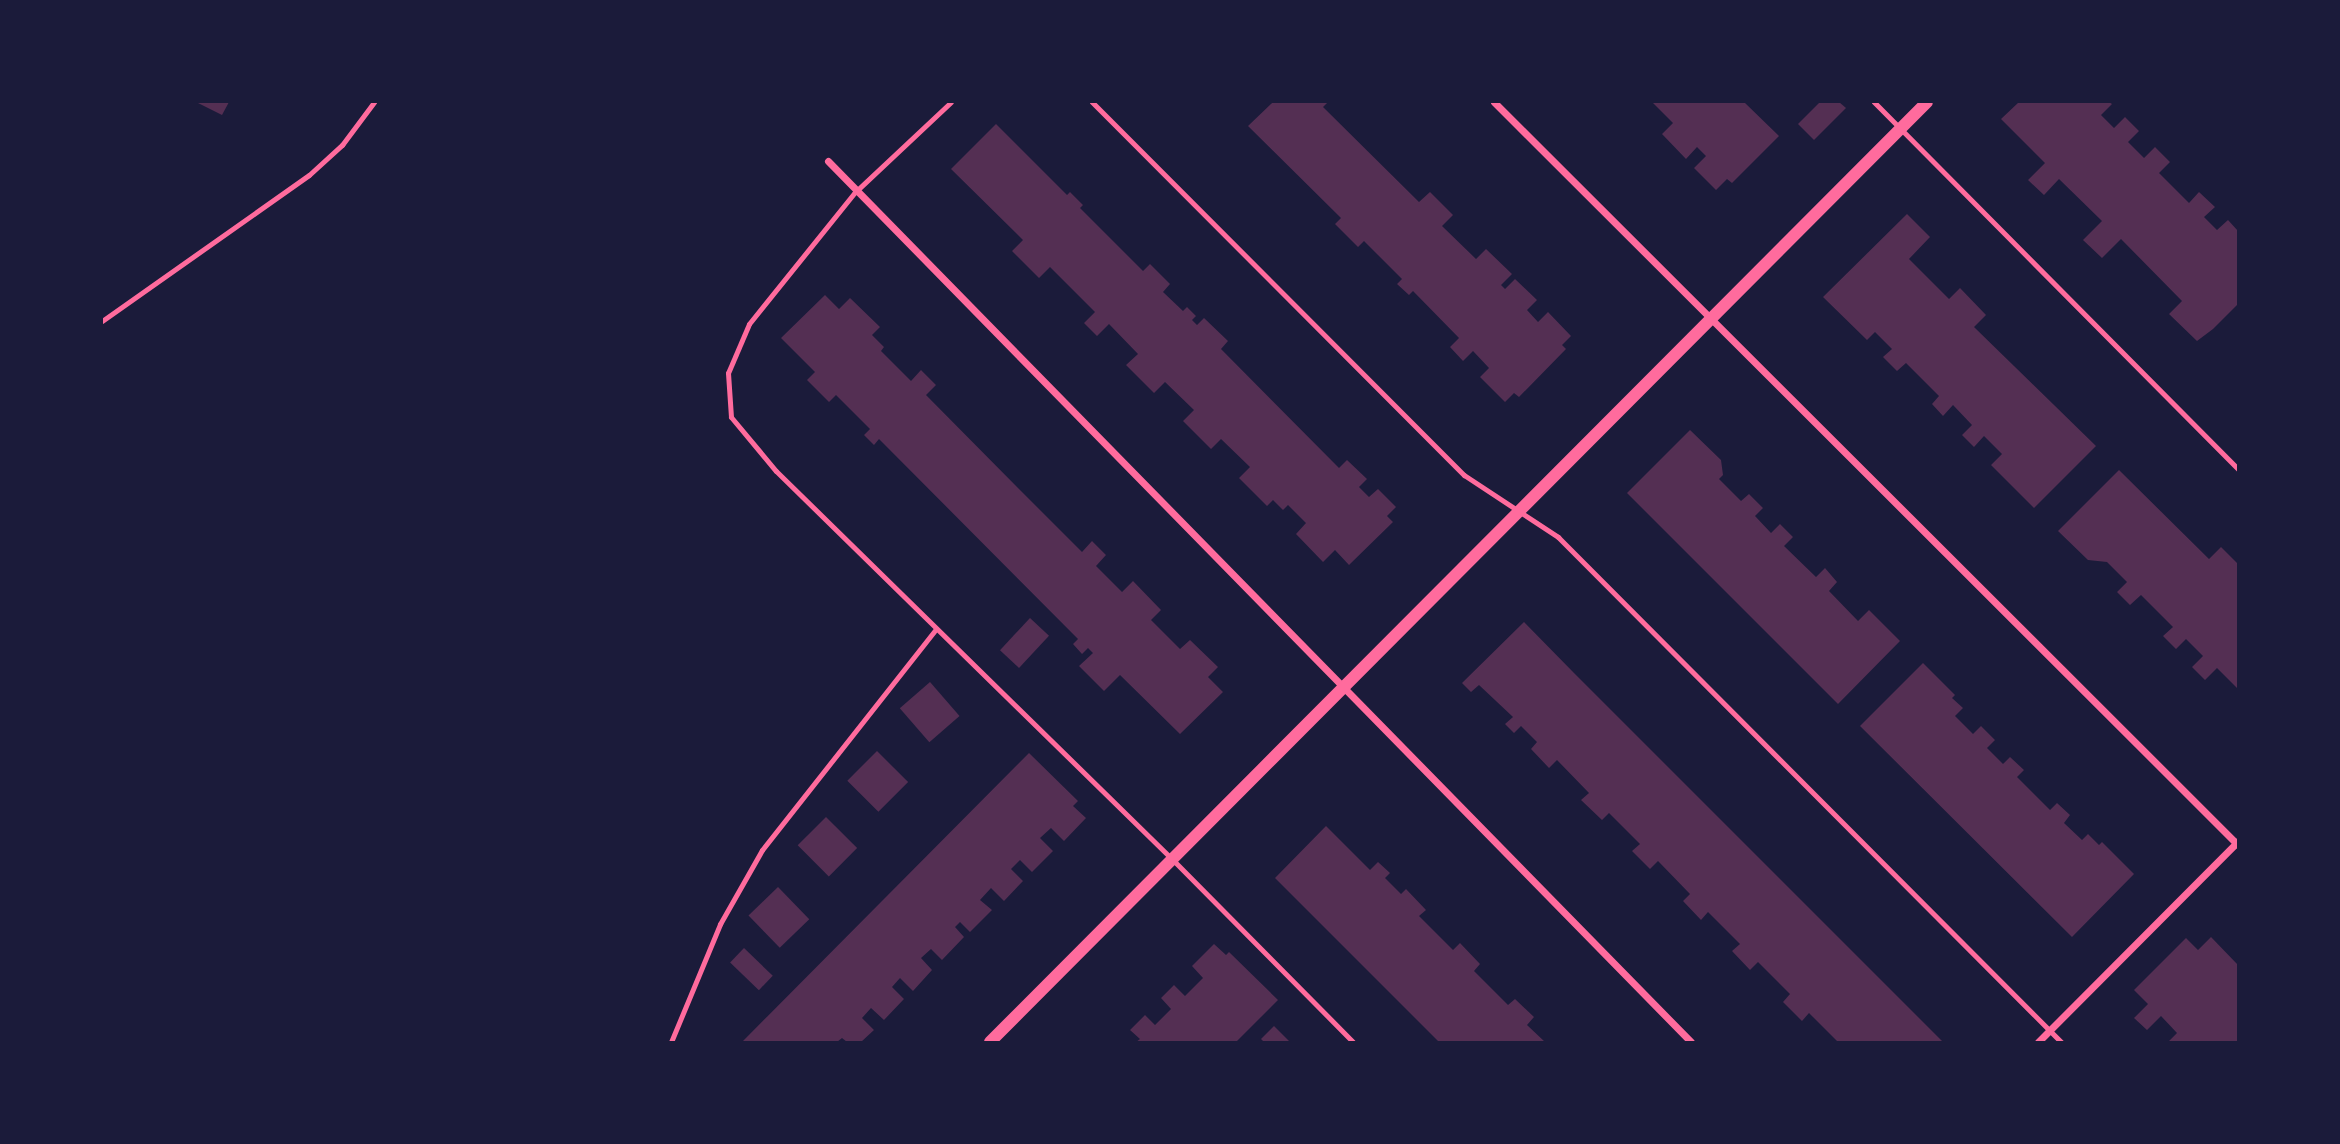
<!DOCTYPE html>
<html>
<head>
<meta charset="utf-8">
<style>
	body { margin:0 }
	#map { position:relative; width:2340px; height:1144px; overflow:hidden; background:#1b1b3a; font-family:"Noto Serif",serif }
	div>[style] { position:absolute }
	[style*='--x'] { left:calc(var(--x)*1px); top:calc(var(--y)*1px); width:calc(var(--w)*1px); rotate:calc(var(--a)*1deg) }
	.building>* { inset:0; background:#542f53; transform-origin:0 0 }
	.service>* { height:5px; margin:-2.5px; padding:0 2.5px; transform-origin:2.5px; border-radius:2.5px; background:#ff6b9d }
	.minor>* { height:7px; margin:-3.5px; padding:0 3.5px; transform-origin:3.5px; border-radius:3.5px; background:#ff6b9d }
	.tertiary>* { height:12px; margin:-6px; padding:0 6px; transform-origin:6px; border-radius:6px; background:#ff6b9d }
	span { translate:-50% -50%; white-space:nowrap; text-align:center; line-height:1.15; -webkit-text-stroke:6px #1b1b3a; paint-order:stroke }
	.frame { position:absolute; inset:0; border:103px solid #1b1b3a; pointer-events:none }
</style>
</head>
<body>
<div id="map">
	<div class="building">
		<i style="clip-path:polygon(196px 102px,229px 102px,222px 115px)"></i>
		<i style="clip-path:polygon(1273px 102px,1328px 102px,1323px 107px,1419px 202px,1430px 192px,1453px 215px,1442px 226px,1476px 259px,1486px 249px,1512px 274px,1501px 285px,1505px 289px,1515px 279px,1537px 300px,1527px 310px,1538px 322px,1548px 312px,1571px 336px,1562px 345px,1566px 349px,1519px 397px,1514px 393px,1505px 402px,1480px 377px,1489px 368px,1473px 351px,1463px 361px,1450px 347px,1459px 338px,1413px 291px,1409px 295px,1397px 284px,1402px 279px,1364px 241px,1358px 247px,1335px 224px,1341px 218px,1248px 126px)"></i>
		<i style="clip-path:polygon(1652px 102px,1744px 102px,1779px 136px,1732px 183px,1727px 179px,1716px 190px,1694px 168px,1706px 156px,1697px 147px,1686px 159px,1662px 134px,1673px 123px)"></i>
		<i style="clip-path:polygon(1820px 102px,1839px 102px,1846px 108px,1814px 140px,1798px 124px)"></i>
		<i style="clip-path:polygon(2019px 102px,2109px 102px,2112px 104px,2101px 115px,2114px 128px,2125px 117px,2139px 131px,2128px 142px,2144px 158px,2155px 147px,2170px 162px,2159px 173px,2189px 203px,2199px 192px,2215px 207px,2204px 217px,2217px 230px,2228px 220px,2238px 231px,2238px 304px,2213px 329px,2197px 341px,2169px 314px,2182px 301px,2121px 239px,2102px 258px,2083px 240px,2102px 221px,2059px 179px,2044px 195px,2028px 180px,2045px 163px,2001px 119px)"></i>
		<i style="clip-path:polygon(996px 124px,1067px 195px,1070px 192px,1083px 205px,1080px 208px,1143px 271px,1150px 264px,1170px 284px,1163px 292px,1183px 311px,1187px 307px,1196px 316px,1192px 320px,1197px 325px,1204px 318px,1228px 341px,1221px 349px,1339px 468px,1347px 460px,1367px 479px,1359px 487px,1369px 497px,1378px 489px,1396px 507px,1387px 516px,1393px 522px,1349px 565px,1335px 550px,1323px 562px,1296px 534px,1306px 523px,1288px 505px,1283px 510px,1273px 500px,1267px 506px,1239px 478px,1250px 467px,1221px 439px,1211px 449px,1183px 421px,1194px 410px,1165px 382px,1154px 393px,1126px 365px,1138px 354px,1109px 324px,1097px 336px,1084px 323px,1095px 312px,1050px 267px,1039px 278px,1012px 251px,1023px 240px,951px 169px)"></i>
		<i style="clip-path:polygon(1907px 214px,1930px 237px,1909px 259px,1949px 299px,1960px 288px,1986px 315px,1974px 327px,2096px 446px,2034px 508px,1991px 465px,2002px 454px,1984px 436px,1974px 447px,1962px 435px,1972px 425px,1953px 405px,1943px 416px,1932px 404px,1939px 396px,1906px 363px,1897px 371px,1883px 357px,1892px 349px,1875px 332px,1867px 340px,1823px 297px)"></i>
		<i style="clip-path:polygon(825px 295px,839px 309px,850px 298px,880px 327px,872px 335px,884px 347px,881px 351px,911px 381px,921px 370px,936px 385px,926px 395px,1024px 494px,1082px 552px,1092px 541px,1106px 555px,1096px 566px,1122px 592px,1133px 581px,1161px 610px,1151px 620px,1180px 649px,1190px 640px,1218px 667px,1208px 677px,1223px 692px,1180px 734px,1120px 675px,1104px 691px,1079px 666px,1093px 653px,1088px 648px,1082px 654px,1073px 644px,1078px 639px,879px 439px,874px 445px,864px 435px,870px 429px,836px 395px,829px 402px,807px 380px,815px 372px,781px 338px)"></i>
		<i style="clip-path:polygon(1690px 430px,1721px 460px,1723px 475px,1719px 479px,1741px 501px,1749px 494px,1763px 508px,1755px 516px,1771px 533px,1780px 524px,1793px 537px,1784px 546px,1816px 577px,1825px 568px,1837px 582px,1829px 591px,1858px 621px,1869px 610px,1900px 641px,1838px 704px,1627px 493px)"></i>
		<i style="clip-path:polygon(2119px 470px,2209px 559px,2221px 547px,2238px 564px,2238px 689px,2217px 668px,2205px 680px,2192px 667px,2203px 656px,2186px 639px,2176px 649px,2163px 636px,2173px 627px,2141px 595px,2130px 605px,2117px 592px,2127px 582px,2107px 562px,2088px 560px,2058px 531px)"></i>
		<i style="left:1030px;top:618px;width:26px;height:44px;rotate:43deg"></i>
		<i style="clip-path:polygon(1524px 622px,1574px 673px,1943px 1042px,1838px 1042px,1809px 1013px,1802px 1021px,1783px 1002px,1790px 994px,1758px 962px,1750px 970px,1732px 951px,1740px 944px,1708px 912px,1701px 920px,1683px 901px,1690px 894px,1658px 861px,1650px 869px,1632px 851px,1640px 844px,1609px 813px,1602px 820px,1581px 800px,1589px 793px,1557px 760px,1549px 768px,1531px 749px,1537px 742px,1521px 726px,1514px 733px,1505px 724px,1513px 717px,1479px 685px,1471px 692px,1462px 683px)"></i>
		<i style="clip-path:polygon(1923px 663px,1955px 695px,1952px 698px,1963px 708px,1955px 716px,1973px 734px,1981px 726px,1995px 740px,1987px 748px,2003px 764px,2010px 757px,2024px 770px,2017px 777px,2050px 810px,2057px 803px,2070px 815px,2064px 823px,2082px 840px,2088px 834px,2099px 845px,2102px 842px,2134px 874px,2072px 937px,1860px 726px)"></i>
		<i style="left:930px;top:682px;width:45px;height:40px;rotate:49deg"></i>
		<i style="left:877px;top:751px;width:44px;height:42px;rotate:45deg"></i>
		<i style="clip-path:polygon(1029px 753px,1078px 801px,1073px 806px,1086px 818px,1064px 841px,1051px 828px,1040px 838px,1053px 851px,1032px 872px,1020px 860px,1011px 869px,1023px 881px,1004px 901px,991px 888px,980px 900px,992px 910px,970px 932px,960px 922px,955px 927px,964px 937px,942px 960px,931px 949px,921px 958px,932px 970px,913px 991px,900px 978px,892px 987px,904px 999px,884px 1020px,871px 1008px,862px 1018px,874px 1030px,861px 1042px,847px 1042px,842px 1038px,837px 1042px,742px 1042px)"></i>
		<i style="left:826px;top:817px;width:44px;height:40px;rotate:45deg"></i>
		<i style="clip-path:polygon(1326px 826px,1370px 870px,1378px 862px,1390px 873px,1385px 878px,1401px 894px,1406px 889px,1426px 910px,1419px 916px,1453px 950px,1460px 943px,1480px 964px,1474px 971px,1508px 1005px,1515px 999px,1534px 1017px,1527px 1025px,1545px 1042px,1439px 1042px,1275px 878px)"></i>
		<i style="left:778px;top:887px;width:45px;height:41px;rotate:46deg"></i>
		<i style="clip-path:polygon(2211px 937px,2238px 965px,2238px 1042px,2168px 1042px,2177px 1033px,2161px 1016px,2147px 1030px,2134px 1018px,2148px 1004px,2134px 990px,2186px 938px,2198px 950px)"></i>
		<i style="clip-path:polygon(1214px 944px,1226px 955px,1229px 952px,1278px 1000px,1236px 1042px,1136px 1042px,1140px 1039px,1130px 1030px,1145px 1015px,1155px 1025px,1171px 1009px,1161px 998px,1174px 985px,1185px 996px,1203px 978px,1192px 966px)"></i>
		<i style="left:744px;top:948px;width:40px;height:20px;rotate:44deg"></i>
		<i style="clip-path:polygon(1274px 1026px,1290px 1042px,1264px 1042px,1261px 1039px)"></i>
	</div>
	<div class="service">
		<i style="--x:951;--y:102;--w:132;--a:136.8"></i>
		<i style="--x:855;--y:192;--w:169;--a:128.8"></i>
		<i style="--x:749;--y:324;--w:53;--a:113.2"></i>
		<i style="--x:728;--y:373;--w:44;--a:86.1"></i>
		<i style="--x:731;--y:417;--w:70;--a:50.2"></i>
		<i style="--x:776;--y:471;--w:554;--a:44.42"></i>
		<i style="--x:1172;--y:859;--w:257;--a:45.3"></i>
		<i style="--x:1092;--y:102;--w:527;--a:45.08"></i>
		<i style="--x:1464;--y:475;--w:113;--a:33.4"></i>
		<i style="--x:1558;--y:537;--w:713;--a:45.11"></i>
		<i style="--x:1874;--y:102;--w:517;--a:45.24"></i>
		<i style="--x:102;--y:321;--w:253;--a:-35.2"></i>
		<i style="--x:309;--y:175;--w:45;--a:-42.3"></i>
		<i style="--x:342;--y:145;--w:54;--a:-53.3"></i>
		<i style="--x:671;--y:1042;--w:128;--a:-67.4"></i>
		<i style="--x:720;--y:924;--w:85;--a:-60.4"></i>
		<i style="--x:762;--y:850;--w:281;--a:-51.8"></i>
	</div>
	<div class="minor">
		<i style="--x:1494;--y:102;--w:1051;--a:44.96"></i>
		<i style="--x:828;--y:161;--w:1233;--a:45.59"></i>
		<i style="--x:2038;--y:1042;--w:284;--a:-45.1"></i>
	</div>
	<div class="tertiary">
		<i style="--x:990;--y:1042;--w:1327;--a:-45.09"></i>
	</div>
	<div class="frame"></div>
</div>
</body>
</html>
